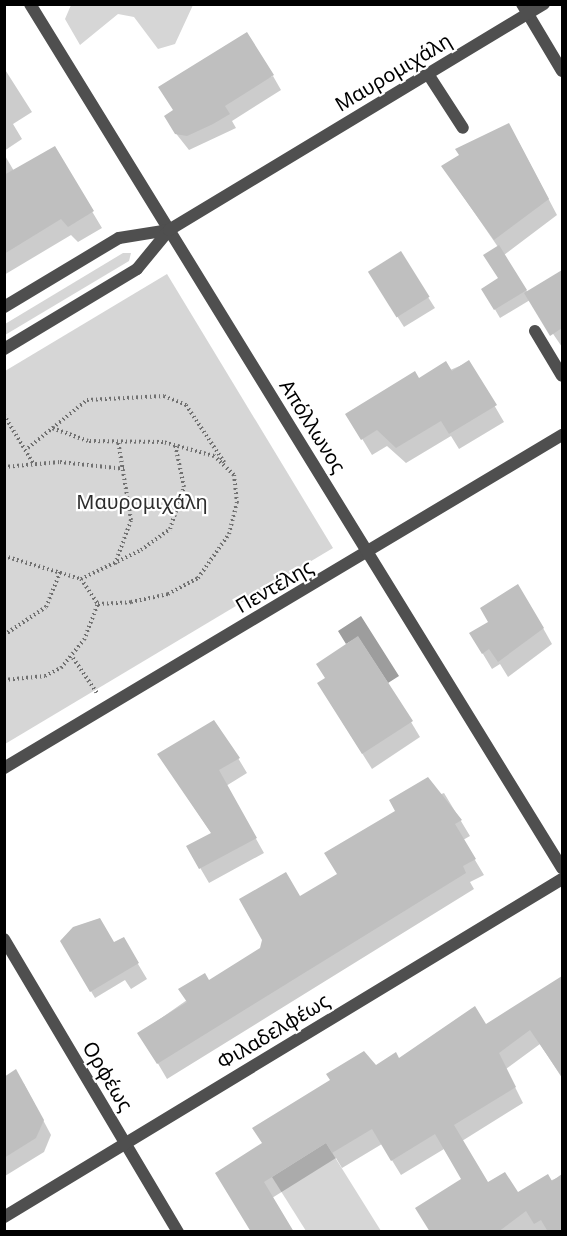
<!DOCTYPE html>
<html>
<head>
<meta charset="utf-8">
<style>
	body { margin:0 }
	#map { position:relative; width:567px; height:1236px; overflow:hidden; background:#fff; font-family:"Noto Sans",sans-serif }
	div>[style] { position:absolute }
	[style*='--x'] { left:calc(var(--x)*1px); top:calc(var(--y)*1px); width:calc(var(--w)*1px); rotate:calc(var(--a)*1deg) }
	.green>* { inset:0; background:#d6d6d6 }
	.water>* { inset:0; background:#9d9d9d }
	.shadow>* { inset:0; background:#0003 }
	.building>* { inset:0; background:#bfbfbf; transform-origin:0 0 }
	.path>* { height:4px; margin-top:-2px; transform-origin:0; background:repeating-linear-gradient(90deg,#717171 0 1.5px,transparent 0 4.5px) }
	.service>* { height:12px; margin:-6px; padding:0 6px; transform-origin:6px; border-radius:6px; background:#4f4f4f }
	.minor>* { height:12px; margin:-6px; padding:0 6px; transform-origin:6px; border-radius:6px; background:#4f4f4f }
	.tertiary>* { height:12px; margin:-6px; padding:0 6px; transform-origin:6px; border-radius:6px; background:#4f4f4f }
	span { translate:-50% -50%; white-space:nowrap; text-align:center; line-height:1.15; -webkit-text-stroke:4.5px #fff; paint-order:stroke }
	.street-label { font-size:20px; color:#000 }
	.park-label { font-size:20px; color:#2d2d2d }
	.frame { position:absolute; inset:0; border:6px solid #000; pointer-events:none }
</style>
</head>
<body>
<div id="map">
	<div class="green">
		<i style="clip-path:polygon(71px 5px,71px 4px,193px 5px,175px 44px,158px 49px,134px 17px,118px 14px,80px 45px,65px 19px)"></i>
		<i style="clip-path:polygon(123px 253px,131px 253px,129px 261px,5px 335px,5px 324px)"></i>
		<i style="clip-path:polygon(167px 274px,333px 548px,5px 744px,5px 371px)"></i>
		<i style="clip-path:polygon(326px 1143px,381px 1231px,306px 1231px,272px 1177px)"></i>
	</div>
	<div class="water">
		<i style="clip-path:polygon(361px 616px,399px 676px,388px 683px,358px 637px,346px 644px,338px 631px)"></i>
	</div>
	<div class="shadow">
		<i style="clip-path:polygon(4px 68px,32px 112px,13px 124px,22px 139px,4px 151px)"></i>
		<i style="clip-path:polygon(273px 76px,281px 90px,232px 121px,236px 128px,189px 150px,174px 131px,174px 111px)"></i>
		<i style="clip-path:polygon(518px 141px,557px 215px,504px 255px,528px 293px,562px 272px,562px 347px,530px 300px,500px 318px,483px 289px,499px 279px,498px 247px,443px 167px)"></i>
		<i style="clip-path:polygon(54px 148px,102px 228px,78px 242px,71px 235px,4px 275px,4px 154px,14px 171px)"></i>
		<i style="clip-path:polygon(376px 283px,428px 297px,435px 308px,404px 327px)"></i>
		<i style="clip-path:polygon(469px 362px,504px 422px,459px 449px,451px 436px,406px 463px,387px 446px,372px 455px,347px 414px)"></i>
		<i style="clip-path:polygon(543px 628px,552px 644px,508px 677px,500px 664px,492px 669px,480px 649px)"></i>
		<i style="clip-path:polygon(326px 679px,411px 722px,420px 737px,372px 769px,328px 699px)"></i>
		<i style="clip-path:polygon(159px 755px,238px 758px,247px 773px,226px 786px,264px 853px,209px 883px,188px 847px,212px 834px)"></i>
		<i style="clip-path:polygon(444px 793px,470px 836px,463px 840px,484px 875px,470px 882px,474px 889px,167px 1079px,140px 1033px,261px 948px,299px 898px,339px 874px,397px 811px)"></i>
		<i style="clip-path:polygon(123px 939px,147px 979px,131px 989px,125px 980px,95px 998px,62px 942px,114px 944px)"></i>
		<i style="clip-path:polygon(562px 977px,562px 1078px,540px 1044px,506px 1069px,523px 1103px,462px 1141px,487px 1184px,517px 1194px,562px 1176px,562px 1232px,431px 1232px,463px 1180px,444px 1149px,401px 1175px,382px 1144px,342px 1168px,336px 1158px,272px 1198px,252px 1232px,264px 1144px,376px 1067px,486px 1026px)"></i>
		<i style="clip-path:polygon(4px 1078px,24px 1084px,51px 1135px,44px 1152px,5px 1176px)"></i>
	</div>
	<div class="building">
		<i style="clip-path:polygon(247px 32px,274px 75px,225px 106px,230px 114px,213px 124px,187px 136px,175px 134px,164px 116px,173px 110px,158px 87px)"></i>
		<i style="clip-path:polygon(509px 123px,549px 199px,494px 240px,441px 166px,459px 155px,455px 149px)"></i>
		<i style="clip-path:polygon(55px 146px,94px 211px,68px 227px,61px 219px,4px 254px,4px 175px)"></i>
		<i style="clip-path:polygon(499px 245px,527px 290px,494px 310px,481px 289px,498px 278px,483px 255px)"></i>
		<i style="left:401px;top:251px;width:54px;height:39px;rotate:58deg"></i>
		<i style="clip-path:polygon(562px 270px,562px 328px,550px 336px,524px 293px)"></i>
		<i style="clip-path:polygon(469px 360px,497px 405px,449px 434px,441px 421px,396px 448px,377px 430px,361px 440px,345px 414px,415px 371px,419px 378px,446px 361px,452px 371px)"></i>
		<i style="clip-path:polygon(518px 584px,544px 628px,498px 662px,489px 649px,482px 654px,469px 633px,488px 622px,480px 608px)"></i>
		<i style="clip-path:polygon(358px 636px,413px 721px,362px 754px,317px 683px,325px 678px,316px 664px)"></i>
		<i style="clip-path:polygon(214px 720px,240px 758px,219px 770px,257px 838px,199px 869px,186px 846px,211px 833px,157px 754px)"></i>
		<i style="clip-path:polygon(428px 777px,462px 820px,455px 824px,476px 859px,463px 866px,466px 873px,157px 1064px,137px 1033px,187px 1002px,178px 989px,205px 973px,209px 980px,260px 948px,262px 940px,239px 899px,286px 872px,300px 896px,337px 874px,324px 853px,395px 811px,389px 800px)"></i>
		<i style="clip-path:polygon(100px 918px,114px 942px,124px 937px,139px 963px,90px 992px,60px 941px,73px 927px)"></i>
		<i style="clip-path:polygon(562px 976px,562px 1077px,530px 1030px,499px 1053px,516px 1087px,454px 1125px,488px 1182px,505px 1172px,518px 1192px,548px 1174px,552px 1181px,562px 1174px,562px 1232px,548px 1232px,541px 1220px,534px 1224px,526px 1211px,498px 1232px,430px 1232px,415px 1208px,461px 1179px,435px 1134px,391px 1161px,372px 1129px,332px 1153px,326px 1143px,264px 1182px,294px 1232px,251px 1232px,215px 1173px,262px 1143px,252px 1128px,330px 1080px,326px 1074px,364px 1051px,376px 1065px,396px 1052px,399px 1058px,475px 1006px,486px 1024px)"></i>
		<i style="clip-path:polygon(16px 1069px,44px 1120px,36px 1138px,4px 1158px,4px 1077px)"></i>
	</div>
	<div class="path">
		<i style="--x:4;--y:415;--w:56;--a:58.9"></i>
		<i style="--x:28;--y:448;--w:76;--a:-39.1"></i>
		<i style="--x:87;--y:400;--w:77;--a:-3"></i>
		<i style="--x:164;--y:396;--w:24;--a:22"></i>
		<i style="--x:186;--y:405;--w:69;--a:56.3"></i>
		<i style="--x:4;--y:467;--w:56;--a:-5.1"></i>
		<i style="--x:60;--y:462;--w:65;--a:6.1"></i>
		<i style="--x:4;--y:556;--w:80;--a:16.6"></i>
		<i style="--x:81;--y:579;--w:30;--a:56"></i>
		<i style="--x:98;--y:604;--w:33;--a:-3"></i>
		<i style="--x:131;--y:602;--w:38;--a:-12"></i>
		<i style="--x:168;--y:594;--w:34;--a:-28"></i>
		<i style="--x:198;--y:578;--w:54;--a:-54.8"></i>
		<i style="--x:229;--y:534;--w:32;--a:-76"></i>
		<i style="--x:237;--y:503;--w:28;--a:-96"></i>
		<i style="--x:234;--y:475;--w:28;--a:-136"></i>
		<i style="--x:214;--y:456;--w:53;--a:-164.6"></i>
		<i style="--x:163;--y:442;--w:75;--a:-179.2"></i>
		<i style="--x:88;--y:441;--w:38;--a:-160"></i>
		<i style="--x:115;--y:564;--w:47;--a:-70"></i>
		<i style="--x:131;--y:520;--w:80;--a:-99.3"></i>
		<i style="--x:81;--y:579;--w:67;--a:-25.8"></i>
		<i style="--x:141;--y:550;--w:36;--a:-36"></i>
		<i style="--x:170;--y:529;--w:44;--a:-71.6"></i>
		<i style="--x:184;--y:487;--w:44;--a:-101.8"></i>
		<i style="--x:4;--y:635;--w:50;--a:-33.7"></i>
		<i style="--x:46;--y:607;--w:40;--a:-68"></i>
		<i style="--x:73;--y:658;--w:42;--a:55.6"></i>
		<i style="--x:4;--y:680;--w:41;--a:-5.6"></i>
		<i style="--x:45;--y:676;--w:18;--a:-27"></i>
		<i style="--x:61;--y:668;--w:36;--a:-51"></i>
		<i style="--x:84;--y:640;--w:39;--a:-69"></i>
	</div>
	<div class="service">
		<i style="--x:428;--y:74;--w:64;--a:57.1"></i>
		<i style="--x:535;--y:331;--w:52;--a:59"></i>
	</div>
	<div class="minor">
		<i style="--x:522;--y:4;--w:78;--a:59.2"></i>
		<i style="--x:4;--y:768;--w:650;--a:-30.83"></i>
		<i style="--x:4;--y:939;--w:341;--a:59.3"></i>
		<i style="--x:4;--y:1217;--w:652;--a:-31.2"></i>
	</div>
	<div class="tertiary">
		<i style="--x:30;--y:4;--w:1015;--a:58.38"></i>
		<i style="--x:4;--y:307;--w:134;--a:-31"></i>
		<i style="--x:119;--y:238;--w:51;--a:-9.1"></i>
		<i style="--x:4;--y:349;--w:155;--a:-31"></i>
		<i style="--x:137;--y:269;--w:50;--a:-50.6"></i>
		<i style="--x:169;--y:230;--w:438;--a:-31.1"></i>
	</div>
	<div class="street-label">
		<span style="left:393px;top:72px;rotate:-31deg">Μαυρομιχάλη</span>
		<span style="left:313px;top:426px;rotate:58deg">Απόλλωνος</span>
		<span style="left:274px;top:586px;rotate:-30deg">Πεντέλης</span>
		<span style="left:273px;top:1031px;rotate:-31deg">Φιλαδελφέως</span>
		<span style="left:108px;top:1076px;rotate:59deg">Ορφέως</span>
	</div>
	<div class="park-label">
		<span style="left:142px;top:501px">Μαυρομιχάλη</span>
	</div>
	<div class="frame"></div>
</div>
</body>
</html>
